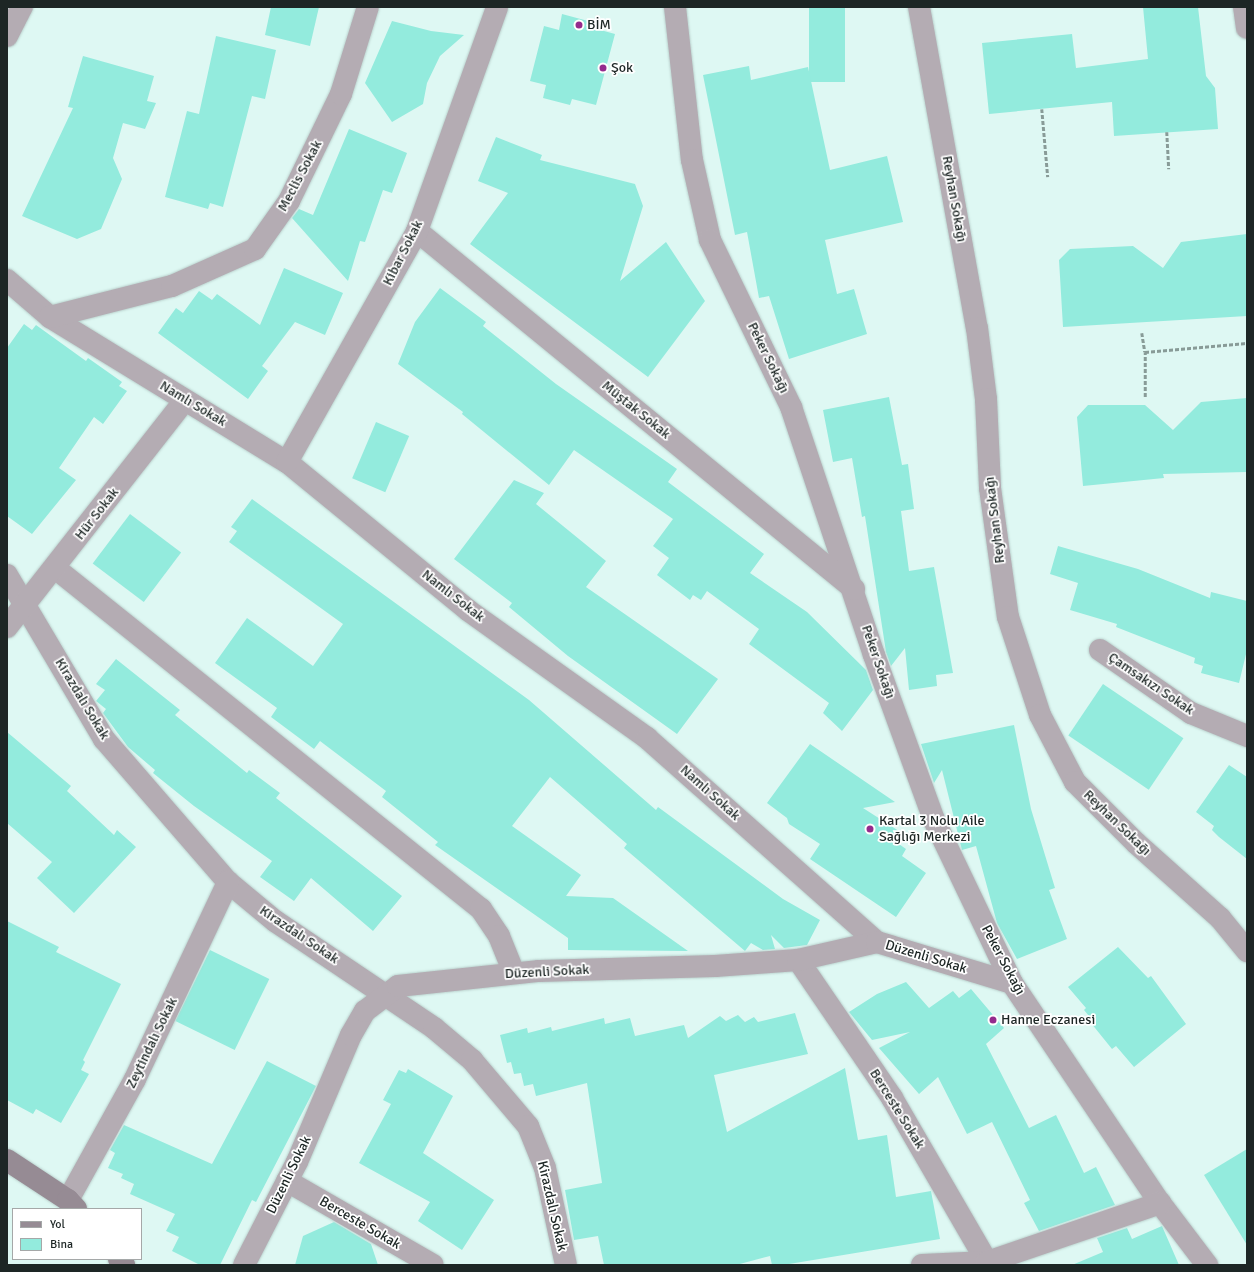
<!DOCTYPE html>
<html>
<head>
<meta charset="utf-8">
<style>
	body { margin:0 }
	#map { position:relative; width:1254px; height:1272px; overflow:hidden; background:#def8f3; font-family:Signika,sans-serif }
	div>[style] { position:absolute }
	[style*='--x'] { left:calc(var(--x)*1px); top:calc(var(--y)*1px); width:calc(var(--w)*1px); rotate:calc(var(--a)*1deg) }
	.building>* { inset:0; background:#93ebdd; transform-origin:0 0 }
	.path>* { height:2.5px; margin-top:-1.25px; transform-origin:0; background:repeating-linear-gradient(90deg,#889b97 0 4px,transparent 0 6px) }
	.roads { filter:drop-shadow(0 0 1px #bbd2ce) drop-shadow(0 0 1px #bbd2ce) }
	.street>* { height:22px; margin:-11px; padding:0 11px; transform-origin:11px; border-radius:11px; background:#b4acb3 }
	.secondary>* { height:22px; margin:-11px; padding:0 11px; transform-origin:11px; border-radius:11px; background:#968b94 }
	.dots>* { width:11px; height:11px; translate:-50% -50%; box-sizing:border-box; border:2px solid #fff; border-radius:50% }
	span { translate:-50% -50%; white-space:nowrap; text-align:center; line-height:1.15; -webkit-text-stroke:3.5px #fff; paint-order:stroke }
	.poi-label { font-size:14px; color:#1d2625 }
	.left { translate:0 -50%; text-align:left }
	.street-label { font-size:14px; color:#1d2625 }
	.frame { position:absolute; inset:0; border:8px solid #1d2625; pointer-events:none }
	.legend { position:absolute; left:12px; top:1208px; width:130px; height:52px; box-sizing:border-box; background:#fff; border:1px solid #a5a8a8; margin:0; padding:5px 7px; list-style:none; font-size:12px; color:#1d2625 }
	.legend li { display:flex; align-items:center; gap:8px; height:20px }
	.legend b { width:20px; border:1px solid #a5a8a8 }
</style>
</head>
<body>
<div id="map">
	<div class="building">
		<i style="clip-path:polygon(271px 7px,319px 7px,310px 46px,265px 35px)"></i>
		<i style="left:809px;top:7px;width:36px;height:75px"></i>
		<i style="clip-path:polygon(1143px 7px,1198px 7px,1206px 76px,1215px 88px,1218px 129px,1114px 136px,1112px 102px,989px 114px,982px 43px,1072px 34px,1076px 68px,1148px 59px)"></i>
		<i style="clip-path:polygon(562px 14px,588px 21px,586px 26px,615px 34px,596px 105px,572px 99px,570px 105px,543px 98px,546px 85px,530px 81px,544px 26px,559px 30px)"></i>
		<i style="clip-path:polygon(392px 21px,431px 31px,464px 35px,440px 56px,427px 83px,423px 104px,392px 122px,365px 83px)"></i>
		<i style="clip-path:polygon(216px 36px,276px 50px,265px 99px,252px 96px,223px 207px,210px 203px,208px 209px,165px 197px,187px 111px,199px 114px)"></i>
		<i style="clip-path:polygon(83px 56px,154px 76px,147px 101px,156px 103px,145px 129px,123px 123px,113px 158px,122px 179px,101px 229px,77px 239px,22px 216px,73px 108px,68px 107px)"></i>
		<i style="clip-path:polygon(749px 66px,751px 80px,808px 67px,830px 170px,887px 156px,903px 222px,825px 240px,837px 294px,854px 289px,867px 334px,789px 359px,769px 296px,759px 298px,747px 232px,735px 235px,703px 75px)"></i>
		<i style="clip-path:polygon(349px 129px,407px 153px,392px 193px,383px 190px,365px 242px,360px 241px,348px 281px,292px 218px,299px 209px,313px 215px)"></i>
		<i style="clip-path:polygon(496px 137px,542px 155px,540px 160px,635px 184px,643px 206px,620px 281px,666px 242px,705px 301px,648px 377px,470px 244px,508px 193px,478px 181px)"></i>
		<i style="clip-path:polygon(1247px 234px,1247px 316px,1063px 327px,1059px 260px,1070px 249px,1133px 246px,1163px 268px,1181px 242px)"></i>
		<i style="clip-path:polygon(284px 268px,343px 293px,325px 335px,295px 322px,262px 366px,268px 371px,248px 399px,158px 333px,176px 308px,183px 313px,199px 291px,212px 300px,217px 294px,260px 325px)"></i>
		<i style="clip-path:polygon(440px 288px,486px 322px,483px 326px,556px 384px,677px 469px,668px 482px,764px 554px,750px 573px,807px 612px,866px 670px,873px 690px,842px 731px,823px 713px,829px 703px,749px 644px,759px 629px,707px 591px,701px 600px,693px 595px,690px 600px,657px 575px,669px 558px,653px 546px,673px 519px,574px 450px,549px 485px,462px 414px,463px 412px,398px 364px,415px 322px)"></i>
		<i style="clip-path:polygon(24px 324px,32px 330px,36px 325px,86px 361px,88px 358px,122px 382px,119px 386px,127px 391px,103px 424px,94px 417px,59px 468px,76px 480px,32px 534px,7px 516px,7px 348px)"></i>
		<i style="clip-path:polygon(889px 397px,902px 465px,908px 464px,914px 509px,901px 511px,909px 571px,934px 567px,953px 673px,936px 675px,937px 686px,909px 690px,905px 648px,891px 666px,886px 652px,865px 516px,862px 517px,852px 458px,833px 462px,823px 410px)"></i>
		<i style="clip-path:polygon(1247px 398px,1247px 472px,1163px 474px,1164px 478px,1083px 486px,1077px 417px,1088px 405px,1145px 405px,1173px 430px,1201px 402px)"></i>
		<i style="left:376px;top:422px;width:36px;height:61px;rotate:23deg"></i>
		<i style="clip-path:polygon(514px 480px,544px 493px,536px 504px,606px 561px,586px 587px,718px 679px,677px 734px,568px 656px,509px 607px,512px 603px,454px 559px)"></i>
		<i style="clip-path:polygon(252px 499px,529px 700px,656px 810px,658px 807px,783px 899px,820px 920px,807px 945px,784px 948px,771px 935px,775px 949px,763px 950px,751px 943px,745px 951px,624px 848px,627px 844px,550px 777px,512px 826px,581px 875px,566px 896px,613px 898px,688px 951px,568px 950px,568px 938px,435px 845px,438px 842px,382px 797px,386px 791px,320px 741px,314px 749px,271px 717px,277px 708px,215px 663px,247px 618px,313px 666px,343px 624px,229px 542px,237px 531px,231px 527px)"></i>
		<i style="left:130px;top:514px;width:64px;height:62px;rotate:37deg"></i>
		<i style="clip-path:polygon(1058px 546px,1138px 569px,1210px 598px,1211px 592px,1247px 601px,1247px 650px,1239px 683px,1201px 673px,1203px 666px,1194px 663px,1195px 658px,1116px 627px,1117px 624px,1070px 610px,1078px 583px,1050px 574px)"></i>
		<i style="clip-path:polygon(116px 659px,180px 710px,175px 715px,247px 773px,249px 770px,280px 793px,276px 798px,402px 896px,373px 931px,311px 878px,294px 901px,260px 877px,272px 861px,194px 806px,153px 773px,155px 770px,128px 747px,103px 713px,106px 709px,96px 701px,105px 690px,96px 684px)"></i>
		<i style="left:1103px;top:684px;width:97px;height:62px;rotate:34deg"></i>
		<i style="clip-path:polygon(1014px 725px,1031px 809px,1055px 888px,1049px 890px,1067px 939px,1017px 959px,997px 923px,976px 846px,962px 850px,942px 770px,934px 783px,921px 744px)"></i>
		<i style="clip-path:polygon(7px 732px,71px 786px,67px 791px,114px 835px,117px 830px,136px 847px,74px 913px,37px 878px,52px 862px,7px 823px)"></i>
		<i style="clip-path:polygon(810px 744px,895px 802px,863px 808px,902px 833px,896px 842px,906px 849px,902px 856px,926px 873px,896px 917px,810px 859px,820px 844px,789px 824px,787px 818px,767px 803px)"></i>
		<i style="clip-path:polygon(1229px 765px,1247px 777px,1247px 859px,1219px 837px,1212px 830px,1214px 826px,1196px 812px)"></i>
		<i style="clip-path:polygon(7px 921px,59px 947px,56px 952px,121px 984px,83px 1060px,85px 1062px,81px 1070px,89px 1074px,61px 1123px,36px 1109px,33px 1114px,7px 1100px)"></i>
		<i style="clip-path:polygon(1118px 947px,1148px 978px,1151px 976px,1186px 1024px,1134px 1067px,1116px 1046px,1112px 1049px,1091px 1023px,1093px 1021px,1084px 1010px,1086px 1008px,1068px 987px)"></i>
		<i style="left:210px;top:950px;width:66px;height:79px;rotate:26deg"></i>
		<i style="clip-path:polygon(906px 982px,929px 1008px,953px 991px,959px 998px,971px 989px,1004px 1028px,986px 1044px,1029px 1128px,1056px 1115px,1084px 1173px,1096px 1167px,1115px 1205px,1039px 1231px,1024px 1203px,1030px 1200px,992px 1122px,967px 1134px,938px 1077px,919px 1094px,879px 1048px,910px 1032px,872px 1040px,849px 1012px,877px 994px)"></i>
		<i style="clip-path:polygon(795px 1013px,808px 1054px,714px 1075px,727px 1132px,845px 1068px,858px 1140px,887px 1135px,896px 1197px,931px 1191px,940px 1239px,783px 1265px,772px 1265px,770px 1256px,736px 1265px,604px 1265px,598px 1236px,574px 1240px,565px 1190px,602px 1183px,587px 1083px,536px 1096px,533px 1084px,524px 1086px,521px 1073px,514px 1074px,511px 1062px,507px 1063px,500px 1035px,527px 1028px,528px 1033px,551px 1027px,552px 1031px,604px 1018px,605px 1024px,630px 1018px,635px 1036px,684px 1025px,688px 1038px,720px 1016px,726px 1021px,738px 1015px,745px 1022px,754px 1017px,758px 1022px)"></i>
		<i style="clip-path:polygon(267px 1061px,316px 1086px,256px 1202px,252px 1200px,220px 1265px,200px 1265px,172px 1251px,179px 1237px,166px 1231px,175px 1214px,130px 1194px,134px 1184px,121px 1178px,123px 1174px,108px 1168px,115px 1153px,110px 1150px,124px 1125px,212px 1164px)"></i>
		<i style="clip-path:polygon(408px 1069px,453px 1096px,423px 1153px,494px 1200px,462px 1250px,418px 1221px,430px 1202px,359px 1163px,391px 1104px,383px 1100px,399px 1070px,406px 1073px)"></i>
		<i style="clip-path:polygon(1247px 1149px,1247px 1245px,1204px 1175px)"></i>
		<i style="clip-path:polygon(334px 1222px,371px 1244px,378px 1265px,295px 1265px,303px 1236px)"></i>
		<i style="clip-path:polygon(1162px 1226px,1179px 1265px,1072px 1265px,1103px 1252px,1097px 1238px,1127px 1228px,1132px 1239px)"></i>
	</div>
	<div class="path">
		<i style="--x:1042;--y:109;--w:68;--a:85"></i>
		<i style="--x:1167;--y:132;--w:37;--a:87"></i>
		<i style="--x:1142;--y:333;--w:19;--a:81"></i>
		<i style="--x:1145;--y:397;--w:45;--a:-90"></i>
		<i style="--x:1145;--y:352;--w:102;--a:-5"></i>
	</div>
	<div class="roads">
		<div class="street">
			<i style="--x:675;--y:7;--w:154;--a:83.7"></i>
			<i style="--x:692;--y:160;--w:82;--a:77.3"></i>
			<i style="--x:710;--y:240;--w:186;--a:64.1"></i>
			<i style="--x:791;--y:407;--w:262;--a:71.5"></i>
			<i style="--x:874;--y:655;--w:176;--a:70"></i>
			<i style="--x:934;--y:820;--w:181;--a:64.4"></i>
			<i style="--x:1012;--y:983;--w:265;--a:56.1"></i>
			<i style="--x:1160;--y:1203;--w:78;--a:52.8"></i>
			<i style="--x:919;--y:7;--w:326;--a:79.8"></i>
			<i style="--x:977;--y:328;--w:72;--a:82.8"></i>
			<i style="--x:986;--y:399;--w:89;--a:87.4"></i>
			<i style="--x:990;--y:488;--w:130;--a:82.1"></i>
			<i style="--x:1008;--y:617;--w:103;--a:71.9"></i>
			<i style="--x:1040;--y:715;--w:76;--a:62.4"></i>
			<i style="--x:1075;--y:782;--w:86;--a:45"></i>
			<i style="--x:1136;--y:843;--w:113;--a:41.8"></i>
			<i style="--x:1220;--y:918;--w:43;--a:50.7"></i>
			<i style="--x:1244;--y:7;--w:21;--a:82"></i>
			<i style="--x:7;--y:36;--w:33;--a:-63"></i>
			<i style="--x:417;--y:231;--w:565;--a:39.33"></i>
			<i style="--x:7;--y:280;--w:57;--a:40.7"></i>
			<i style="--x:50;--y:317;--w:278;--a:31.5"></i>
			<i style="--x:287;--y:462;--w:235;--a:39.3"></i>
			<i style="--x:469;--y:611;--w:219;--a:35.5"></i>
			<i style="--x:647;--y:738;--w:307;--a:41.6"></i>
			<i style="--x:50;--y:317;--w:126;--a:-14.3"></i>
			<i style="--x:172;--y:286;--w:91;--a:-24"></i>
			<i style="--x:255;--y:249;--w:59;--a:-54.7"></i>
			<i style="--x:289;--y:201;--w:119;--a:-64.1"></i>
			<i style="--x:341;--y:94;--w:91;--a:-72.8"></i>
			<i style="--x:287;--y:462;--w:265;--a:-60.6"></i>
			<i style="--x:417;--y:231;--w:238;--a:-70.3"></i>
			<i style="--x:55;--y:568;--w:546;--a:38.68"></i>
			<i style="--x:481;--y:909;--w:32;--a:56"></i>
			<i style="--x:499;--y:936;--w:40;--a:68"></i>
			<i style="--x:7;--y:575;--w:191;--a:59.4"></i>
			<i style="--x:104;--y:739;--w:189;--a:49.1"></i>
			<i style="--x:228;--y:882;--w:61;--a:39.7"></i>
			<i style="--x:275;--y:921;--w:192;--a:33.9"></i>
			<i style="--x:434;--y:1028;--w:50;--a:40.1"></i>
			<i style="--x:472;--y:1060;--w:87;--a:49.7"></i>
			<i style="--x:528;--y:1126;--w:45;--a:68"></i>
			<i style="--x:545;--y:1168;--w:99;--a:77.8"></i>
			<i style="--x:7;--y:627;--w:288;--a:-51.9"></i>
			<i style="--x:1100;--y:650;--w:111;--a:34.7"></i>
			<i style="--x:1191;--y:713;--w:61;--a:22.3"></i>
			<i style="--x:798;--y:960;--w:167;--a:55.7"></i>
			<i style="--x:892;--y:1098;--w:190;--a:59.9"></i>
			<i style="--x:287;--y:1181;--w:168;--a:29.9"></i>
			<i style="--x:68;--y:1200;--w:138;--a:-61"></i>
			<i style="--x:135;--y:1079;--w:218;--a:-64.7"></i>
			<i style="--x:244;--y:1265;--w:116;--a:-62.8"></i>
			<i style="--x:297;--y:1162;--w:138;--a:-67"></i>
			<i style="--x:351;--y:1035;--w:28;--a:-60"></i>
			<i style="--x:365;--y:1011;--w:41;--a:-37.1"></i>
			<i style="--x:398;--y:986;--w:142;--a:-6.1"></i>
			<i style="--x:539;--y:971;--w:176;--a:-1.6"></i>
			<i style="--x:715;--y:966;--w:83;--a:-4.1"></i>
			<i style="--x:798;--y:960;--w:81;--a:-12.8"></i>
			<i style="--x:877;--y:942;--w:141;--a:16.9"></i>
			<i style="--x:922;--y:1265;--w:65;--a:-2.6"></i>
			<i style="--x:987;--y:1262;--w:183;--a:-18.8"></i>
		</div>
		<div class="secondary">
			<i style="--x:7;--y:1160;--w:73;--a:33.3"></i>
			<i style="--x:68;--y:1200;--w:12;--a:48"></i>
			<i style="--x:119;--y:1259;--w:8;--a:50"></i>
		</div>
	</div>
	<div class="dots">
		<i style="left:579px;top:25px;background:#942a8d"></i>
		<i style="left:603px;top:68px;background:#942a8d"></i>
		<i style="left:870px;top:829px;background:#942a8d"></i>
		<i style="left:993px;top:1020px;background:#942a8d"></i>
	</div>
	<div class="poi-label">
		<span class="left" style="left:587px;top:25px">BİM</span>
		<span class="left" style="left:611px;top:68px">Şok</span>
		<span class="left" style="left:879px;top:829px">Kartal 3 Nolu Aile<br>Sağlığı Merkezi</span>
		<span class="left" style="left:1001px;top:1020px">Hanne Eczanesi</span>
	</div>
	<div class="street-label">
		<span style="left:300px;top:176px;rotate:-62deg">Meclis Sokak</span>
		<span style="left:954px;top:199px;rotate:80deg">Reyhan Sokağı</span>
		<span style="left:403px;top:253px;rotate:-63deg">Kibar Sokak</span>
		<span style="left:768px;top:358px;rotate:64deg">Peker Sokağı</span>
		<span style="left:193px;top:404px;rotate:31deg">Namlı Sokak</span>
		<span style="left:636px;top:410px;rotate:39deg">Müştak Sokak</span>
		<span style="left:97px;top:514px;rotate:-52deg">Hür Sokak</span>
		<span style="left:995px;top:520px;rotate:-97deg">Reyhan Sokağı</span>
		<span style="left:453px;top:596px;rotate:38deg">Namlı Sokak</span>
		<span style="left:878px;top:662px;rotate:71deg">Peker Sokağı</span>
		<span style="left:1151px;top:684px;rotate:34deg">Çamsakızı Sokak</span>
		<span style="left:82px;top:699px;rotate:59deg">Kirazdalı Sokak</span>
		<span style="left:710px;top:793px;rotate:42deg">Namlı Sokak</span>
		<span style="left:1117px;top:823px;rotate:44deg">Reyhan Sokağı</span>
		<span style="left:299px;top:935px;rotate:34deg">Kirazdalı Sokak</span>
		<span style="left:926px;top:957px;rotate:17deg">Düzenli Sokak</span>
		<span style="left:1003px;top:960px;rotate:62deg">Peker Sokağı</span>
		<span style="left:547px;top:972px;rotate:-3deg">Düzenli Sokak</span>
		<span style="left:152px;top:1043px;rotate:-64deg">Zeytindalı Sokak</span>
		<span style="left:897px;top:1109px;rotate:58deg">Berceste Sokak</span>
		<span style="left:289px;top:1175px;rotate:-64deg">Düzenli Sokak</span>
		<span style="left:552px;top:1206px;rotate:77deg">Kirazdalı Sokak</span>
		<span style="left:360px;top:1223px;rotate:30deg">Berceste Sokak</span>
	</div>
	<div class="frame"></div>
	<ul class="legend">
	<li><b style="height:5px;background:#968b94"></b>Yol</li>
	<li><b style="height:11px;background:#93ebdd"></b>Bina</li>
	</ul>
</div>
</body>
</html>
